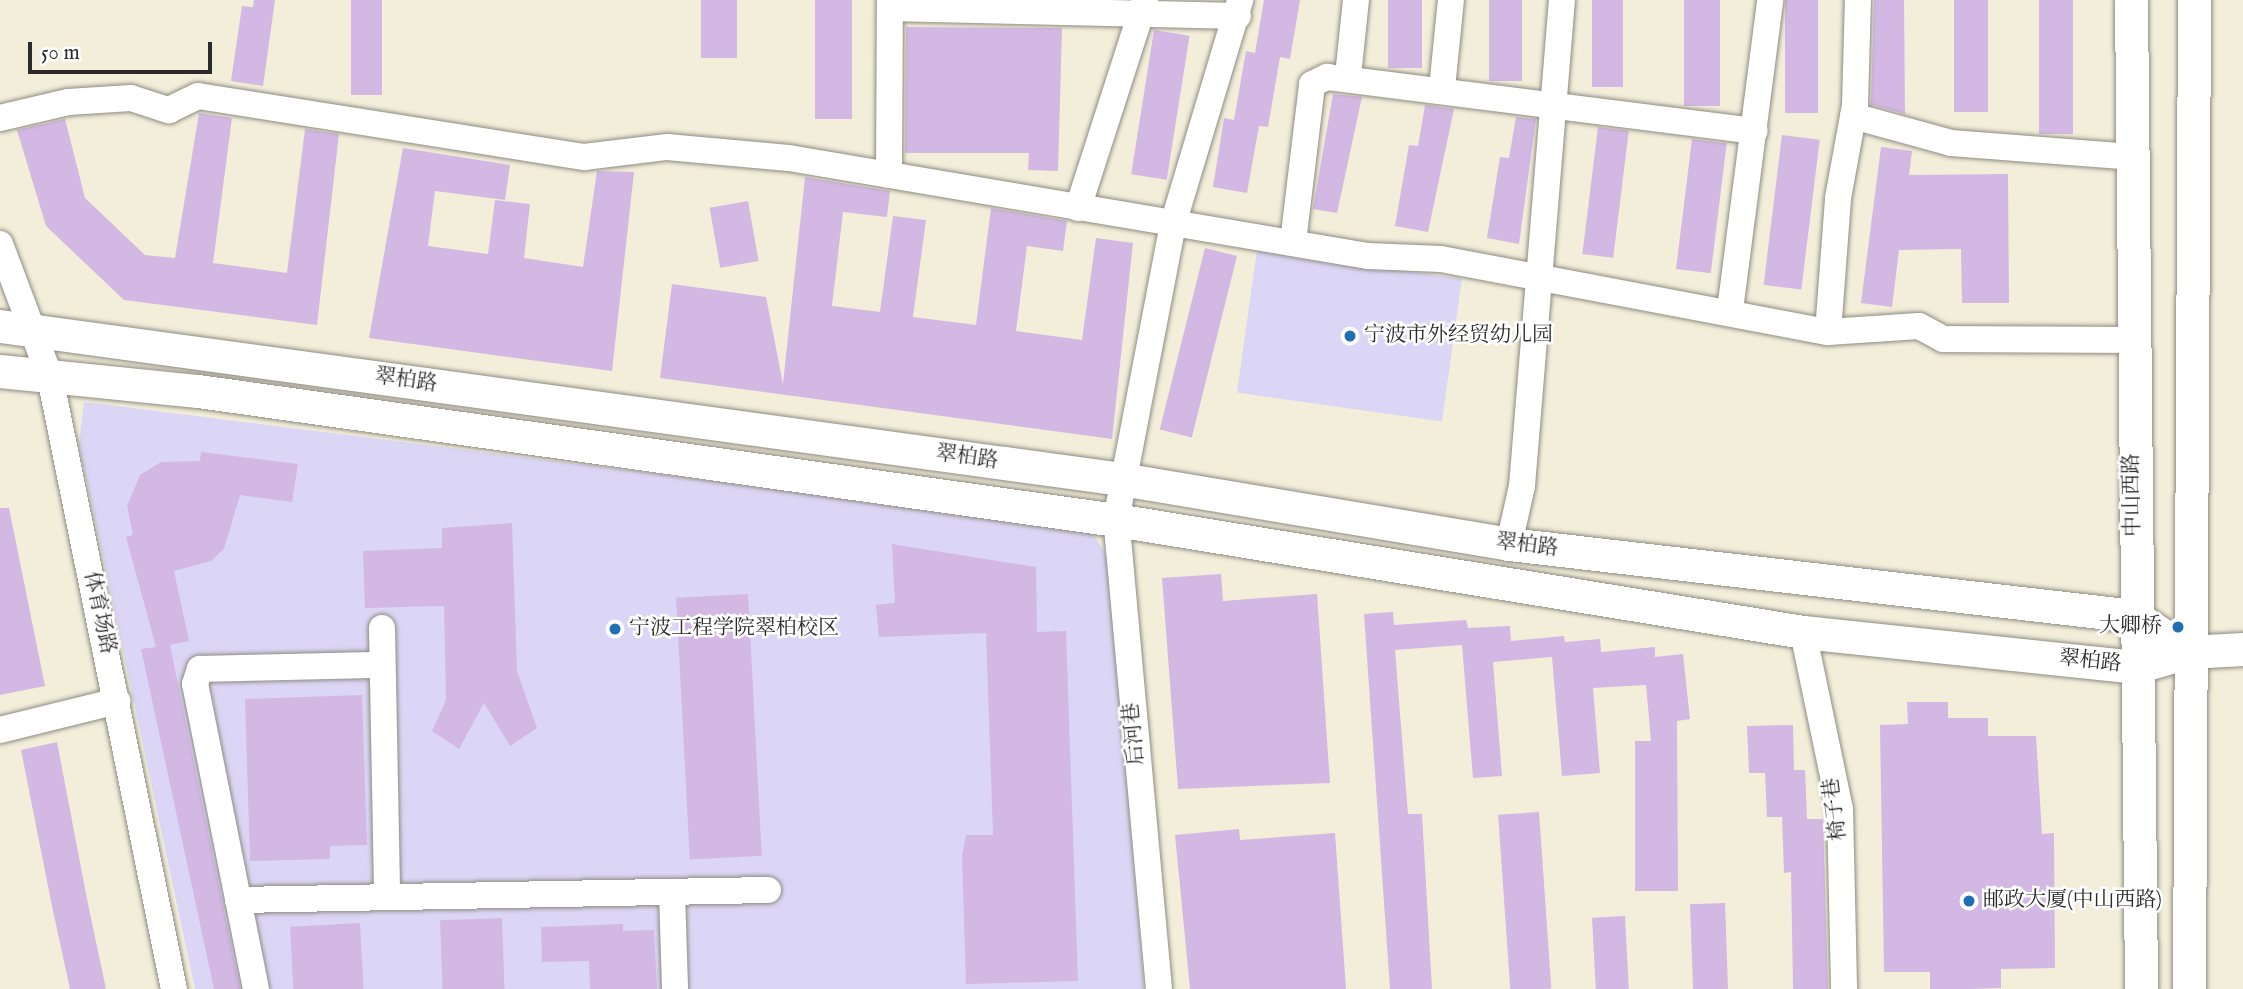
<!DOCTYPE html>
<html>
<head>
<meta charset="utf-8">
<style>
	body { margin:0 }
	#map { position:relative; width:2243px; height:989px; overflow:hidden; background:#f2eeda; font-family:"IM FELL English","Noto Serif SC",serif }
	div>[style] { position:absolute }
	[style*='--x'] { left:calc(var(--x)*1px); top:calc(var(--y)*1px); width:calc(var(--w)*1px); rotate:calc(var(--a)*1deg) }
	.built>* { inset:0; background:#dcd6f6; transform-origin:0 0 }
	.building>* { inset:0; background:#d3b8e3; transform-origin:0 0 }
	.roads { filter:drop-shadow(0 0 2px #8e8c82) drop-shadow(0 0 2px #8e8c82) }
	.minor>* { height:26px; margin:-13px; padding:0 13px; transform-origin:13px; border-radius:13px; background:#fff }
	.major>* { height:33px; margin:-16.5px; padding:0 16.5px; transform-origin:16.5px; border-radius:16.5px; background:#fff }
	.dots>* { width:19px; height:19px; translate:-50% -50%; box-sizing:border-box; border:4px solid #fff; border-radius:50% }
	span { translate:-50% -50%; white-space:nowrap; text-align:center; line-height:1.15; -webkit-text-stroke:5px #fff; paint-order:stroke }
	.poi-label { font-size:21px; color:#2b2b2b }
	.left { translate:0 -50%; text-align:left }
	.right { translate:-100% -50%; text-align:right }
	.street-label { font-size:21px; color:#2b2b2b }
	.scale { position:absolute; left:28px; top:42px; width:184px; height:32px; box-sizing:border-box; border:4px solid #2b2b2b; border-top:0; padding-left:9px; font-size:21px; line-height:24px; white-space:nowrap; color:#2b2b2b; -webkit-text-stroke:5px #fff; paint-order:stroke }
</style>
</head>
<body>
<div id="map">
	<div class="built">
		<i style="left:1257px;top:250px;width:207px;height:144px;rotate:8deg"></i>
		<i style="clip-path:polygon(84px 402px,1089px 528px,1111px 562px,1144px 989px,195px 989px,79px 444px)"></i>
	</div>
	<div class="building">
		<i style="clip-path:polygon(254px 0,275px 0,263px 86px,231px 81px,242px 6px,253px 7px)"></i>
		<i style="left:351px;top:0;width:31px;height:95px"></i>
		<i style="left:701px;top:0;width:36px;height:58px"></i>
		<i style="left:815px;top:0;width:37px;height:119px"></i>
		<i style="clip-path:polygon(1264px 0,1300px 0,1290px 59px,1280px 57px,1268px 127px,1259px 126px,1247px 193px,1213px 187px,1224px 118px,1234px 120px,1246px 51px,1255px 53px)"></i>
		<i style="left:1388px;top:0;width:34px;height:68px"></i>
		<i style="left:1489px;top:0;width:33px;height:81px"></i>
		<i style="left:1592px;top:0;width:31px;height:87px"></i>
		<i style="left:1684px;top:0;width:36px;height:106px"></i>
		<i style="left:1785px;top:0;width:33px;height:113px"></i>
		<i style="clip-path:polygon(1874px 0,1904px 0,1905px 114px,1871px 105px)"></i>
		<i style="left:1954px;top:0;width:34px;height:112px"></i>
		<i style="left:2039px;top:0;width:34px;height:134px"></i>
		<i style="clip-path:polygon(906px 27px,1062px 28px,1058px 171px,1028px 170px,1029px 153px,905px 153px)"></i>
		<i style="left:1154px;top:30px;width:36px;height:146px;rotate:9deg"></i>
		<i style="clip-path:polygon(1333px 94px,1362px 97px,1337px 213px,1313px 209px)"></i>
		<i style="clip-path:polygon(1425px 105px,1454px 109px,1428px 232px,1395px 226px,1409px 145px,1418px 146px)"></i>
		<i style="clip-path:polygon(199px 113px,232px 118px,213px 263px,287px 273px,305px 129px,339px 134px,317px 325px,124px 300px,46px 226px,17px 130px,65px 119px,85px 198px,145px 255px,175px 258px)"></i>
		<i style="clip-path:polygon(1516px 117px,1536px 119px,1519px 244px,1487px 238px,1500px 157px,1509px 158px)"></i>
		<i style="left:1598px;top:127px;width:31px;height:128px;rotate:7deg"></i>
		<i style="left:1782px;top:135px;width:38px;height:151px;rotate:7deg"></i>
		<i style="left:1692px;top:139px;width:35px;height:131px;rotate:7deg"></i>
		<i style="clip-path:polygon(1881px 147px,1912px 151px,1909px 175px,2008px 174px,2009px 303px,1962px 303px,1961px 249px,1899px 250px,1892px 307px,1861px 303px)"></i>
		<i style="clip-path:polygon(403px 148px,510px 165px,505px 200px,435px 191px,428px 246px,488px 254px,495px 200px,530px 204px,524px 258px,583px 267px,597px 171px,634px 172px,612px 371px,369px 338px)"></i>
		<i style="clip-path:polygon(805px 177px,890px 191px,887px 217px,843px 212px,832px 306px,880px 312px,893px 216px,926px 220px,913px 317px,976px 325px,991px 208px,1067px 221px,1063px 251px,1027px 246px,1016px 331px,1082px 340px,1096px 238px,1133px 243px,1112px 439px,660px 378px,672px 284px,766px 297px,783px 384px)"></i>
		<i style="left:748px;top:201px;width:61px;height:39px;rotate:80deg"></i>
		<i style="left:1205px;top:248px;width:33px;height:187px;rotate:14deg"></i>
		<i style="clip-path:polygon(201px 452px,298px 464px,292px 502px,240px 495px,224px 549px,211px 561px,174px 571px,189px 641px,170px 645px,240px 989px,214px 989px,141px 649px,156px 647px,126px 537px,133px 535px,127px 506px,140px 475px,161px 462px,200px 461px)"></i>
		<i style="clip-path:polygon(0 508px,9px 508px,45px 686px,0 695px)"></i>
		<i style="clip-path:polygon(512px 523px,517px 671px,537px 728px,510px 746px,484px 703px,459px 749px,432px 731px,446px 700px,444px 606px,365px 608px,363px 551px,442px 548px,442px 528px)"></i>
		<i style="clip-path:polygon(892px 544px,1036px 567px,1037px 632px,1066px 631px,1078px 981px,966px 984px,962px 856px,966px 835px,993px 835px,986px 633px,879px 637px,876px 605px,895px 603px)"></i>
		<i style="clip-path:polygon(1221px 574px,1223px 601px,1317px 594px,1330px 783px,1178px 789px,1162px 578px)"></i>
		<i style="left:748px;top:594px;width:262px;height:72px;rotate:87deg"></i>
		<i style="clip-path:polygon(1393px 612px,1394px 625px,1466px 620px,1468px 628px,1510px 626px,1511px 641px,1564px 636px,1565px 642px,1600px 639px,1601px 652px,1655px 647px,1655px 657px,1683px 654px,1690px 719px,1677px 721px,1678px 891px,1635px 891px,1635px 741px,1651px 741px,1646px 685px,1593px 688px,1600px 773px,1562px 776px,1552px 657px,1493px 662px,1502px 776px,1473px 778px,1462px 645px,1395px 650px,1408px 814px,1422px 814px,1432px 989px,1390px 989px,1364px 614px)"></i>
		<i style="clip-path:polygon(362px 695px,367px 845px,330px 846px,330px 859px,250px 861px,245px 699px)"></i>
		<i style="clip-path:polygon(1907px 702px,1948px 702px,1948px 718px,1988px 718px,1988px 736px,2036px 736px,2042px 834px,2054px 833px,2055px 968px,2001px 969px,2001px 988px,1970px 989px,1930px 989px,1930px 972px,1884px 972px,1880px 725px,1908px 724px)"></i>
		<i style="clip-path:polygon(1793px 725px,1794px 770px,1805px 770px,1807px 819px,1823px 819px,1828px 989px,1793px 989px,1791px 872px,1784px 873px,1782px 817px,1767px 817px,1765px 773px,1749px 773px,1747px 726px)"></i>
		<i style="clip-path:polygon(57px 742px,87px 899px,106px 989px,70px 989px,52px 906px,21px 750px)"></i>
		<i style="left:1539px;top:812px;width:177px;height:41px;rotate:86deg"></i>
		<i style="clip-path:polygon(1239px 829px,1240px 840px,1335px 833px,1346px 989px,1190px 989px,1175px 835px)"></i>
		<i style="left:1725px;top:903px;width:86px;height:35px;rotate:88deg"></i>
		<i style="left:1625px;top:916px;width:73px;height:33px;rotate:87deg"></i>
		<i style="left:502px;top:918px;width:71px;height:62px;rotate:88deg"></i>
		<i style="left:360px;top:923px;width:66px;height:70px;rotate:87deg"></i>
		<i style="clip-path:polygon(623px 924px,623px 931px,654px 930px,657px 989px,590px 989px,589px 961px,542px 962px,541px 927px)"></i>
	</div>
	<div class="roads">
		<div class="minor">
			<i style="--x:890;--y:8;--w:348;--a:1.3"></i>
			<i style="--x:1348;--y:76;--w:76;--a:-84"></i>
			<i style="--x:1442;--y:88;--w:88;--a:-84.2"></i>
			<i style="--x:1853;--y:116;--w:102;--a:15.4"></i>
			<i style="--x:1951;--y:143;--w:181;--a:4.4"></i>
			<i style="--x:0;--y:118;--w:70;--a:-13.2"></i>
			<i style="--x:68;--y:102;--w:63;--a:-3.6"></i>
			<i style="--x:131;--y:98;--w:40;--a:18"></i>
			<i style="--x:169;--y:110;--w:32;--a:-26"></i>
			<i style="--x:198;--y:96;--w:391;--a:9"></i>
			<i style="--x:584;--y:157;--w:84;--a:-6.9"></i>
			<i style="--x:667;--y:147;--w:122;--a:5.2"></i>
			<i style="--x:789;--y:158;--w:587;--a:9.61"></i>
			<i style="--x:1368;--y:256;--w:73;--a:2.4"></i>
			<i style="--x:1441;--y:259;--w:394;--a:10.7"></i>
			<i style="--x:1828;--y:332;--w:91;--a:-3.8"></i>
			<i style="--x:1919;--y:326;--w:27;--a:28"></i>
			<i style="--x:1943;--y:339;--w:188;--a:0.3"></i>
			<i style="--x:889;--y:175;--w:175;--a:-89.7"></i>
			<i style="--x:1078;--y:208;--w:219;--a:-72.1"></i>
			<i style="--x:1293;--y:242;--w:159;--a:-83.1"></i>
			<i style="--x:1312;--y:84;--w:17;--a:-25"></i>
			<i style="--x:1327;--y:77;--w:431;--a:7.2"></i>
			<i style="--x:0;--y:244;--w:142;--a:69.4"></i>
			<i style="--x:50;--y:377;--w:624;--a:78.55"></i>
			<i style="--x:1730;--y:310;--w:313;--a:-82.6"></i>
			<i style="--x:1828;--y:332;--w:134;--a:-85.7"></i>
			<i style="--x:1838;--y:198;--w:95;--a:-79.6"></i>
			<i style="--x:1855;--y:105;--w:105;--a:-88.4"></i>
			<i style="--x:1509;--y:544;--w:59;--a:-77.4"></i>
			<i style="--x:1522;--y:486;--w:488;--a:-85.3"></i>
			<i style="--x:382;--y:628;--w:269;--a:88.9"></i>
			<i style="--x:1803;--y:632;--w:181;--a:78.2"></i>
			<i style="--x:1840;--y:809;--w:180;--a:88.7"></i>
			<i style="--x:0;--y:730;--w:121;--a:-13.9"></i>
			<i style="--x:672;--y:892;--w:97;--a:88.2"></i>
			<i style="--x:238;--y:900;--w:530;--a:-1.08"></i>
			<i style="--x:256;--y:989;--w:311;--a:-101.3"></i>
			<i style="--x:195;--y:684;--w:16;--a:-72"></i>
			<i style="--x:200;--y:669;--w:182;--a:-1.3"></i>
			<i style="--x:1159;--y:989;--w:471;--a:-95.2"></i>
			<i style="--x:1116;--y:520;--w:301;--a:-79.1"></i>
			<i style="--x:1173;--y:224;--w:234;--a:-73.3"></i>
		</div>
		<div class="major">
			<i style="--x:2131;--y:0;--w:989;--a:89.42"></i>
			<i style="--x:0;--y:326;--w:1131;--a:7.77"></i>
			<i style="--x:1121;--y:479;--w:393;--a:9.5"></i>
			<i style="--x:1509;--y:544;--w:629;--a:6.57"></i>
			<i style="--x:2134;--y:616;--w:65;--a:33.7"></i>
			<i style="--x:0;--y:371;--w:199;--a:5.8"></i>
			<i style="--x:198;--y:391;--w:927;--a:8"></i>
			<i style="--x:1116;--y:520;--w:696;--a:9.26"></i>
			<i style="--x:1803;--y:632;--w:334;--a:6"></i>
			<i style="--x:2135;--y:667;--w:55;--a:-15.8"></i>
			<i style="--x:2188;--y:652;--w:55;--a:-3.1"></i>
			<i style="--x:2189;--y:989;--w:989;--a:-89.71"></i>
		</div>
	</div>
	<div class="dots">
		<i style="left:1350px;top:336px;background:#1f6fb2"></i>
		<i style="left:2178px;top:627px;background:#1f6fb2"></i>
		<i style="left:615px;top:629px;background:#1f6fb2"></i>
		<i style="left:1969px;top:901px;background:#1f6fb2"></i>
	</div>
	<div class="poi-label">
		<span class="left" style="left:1364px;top:336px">宁波市外经贸幼儿园</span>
		<span class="right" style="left:2162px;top:627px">大卿桥</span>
		<span class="left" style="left:629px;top:629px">宁波工程学院翠柏校区</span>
		<span class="left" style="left:1983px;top:901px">邮政大厦(中山西路)</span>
	</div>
	<div class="street-label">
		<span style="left:406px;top:381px;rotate:8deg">翠柏路</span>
		<span style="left:967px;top:458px;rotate:8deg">翠柏路</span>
		<span style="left:2133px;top:495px;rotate:-91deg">中山西路</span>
		<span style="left:1527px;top:546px;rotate:7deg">翠柏路</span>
		<span style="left:99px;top:613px;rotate:78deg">体育场路</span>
		<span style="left:2090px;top:662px;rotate:6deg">翠柏路</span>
		<span style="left:1135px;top:734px;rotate:-95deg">后河巷</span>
		<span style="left:1836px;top:809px;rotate:-97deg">椅子巷</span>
	</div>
	<div class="scale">50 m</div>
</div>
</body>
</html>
